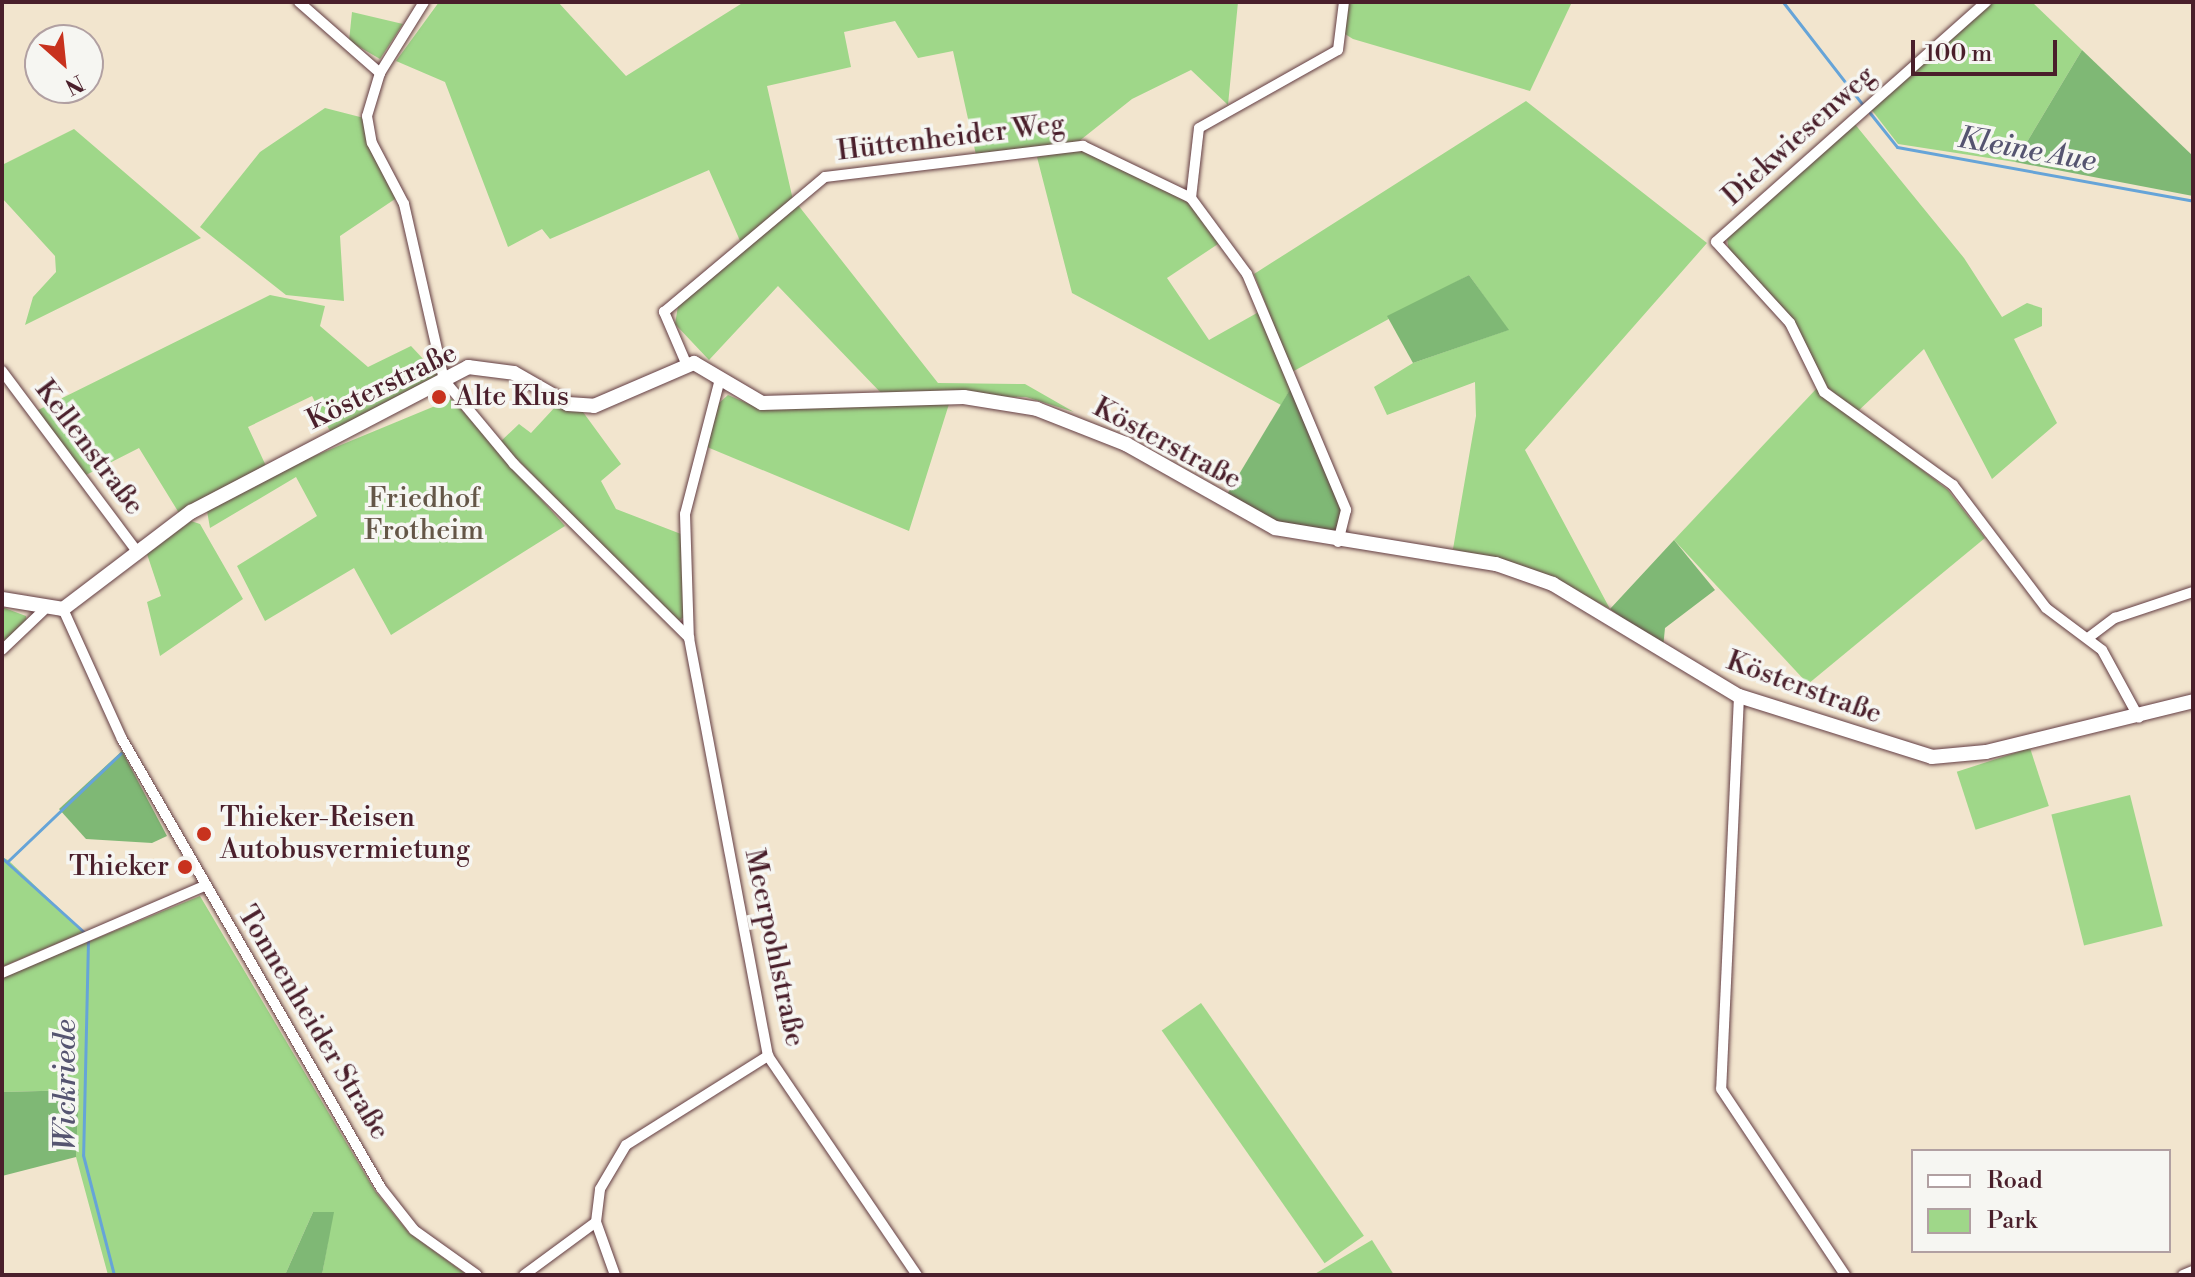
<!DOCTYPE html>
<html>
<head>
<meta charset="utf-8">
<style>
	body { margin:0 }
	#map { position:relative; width:2195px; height:1277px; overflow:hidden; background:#f2e5ce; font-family:"Libre Bodoni",serif }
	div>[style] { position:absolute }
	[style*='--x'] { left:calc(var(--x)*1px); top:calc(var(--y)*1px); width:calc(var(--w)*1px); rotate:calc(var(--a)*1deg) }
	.green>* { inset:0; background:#9fd789; transform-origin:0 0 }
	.forest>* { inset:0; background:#7fb875 }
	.stream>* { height:3px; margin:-1.5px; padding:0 1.5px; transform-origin:1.5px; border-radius:1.5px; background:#66a4d8 }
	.roads { filter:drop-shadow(0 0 2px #633d43) drop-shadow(0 0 2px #633d43) }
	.minor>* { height:10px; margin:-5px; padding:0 5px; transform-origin:5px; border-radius:5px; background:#fff }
	.major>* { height:14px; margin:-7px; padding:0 7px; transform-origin:7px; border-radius:7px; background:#fff }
	.dots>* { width:22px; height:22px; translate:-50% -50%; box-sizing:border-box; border:4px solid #f6f6f2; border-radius:50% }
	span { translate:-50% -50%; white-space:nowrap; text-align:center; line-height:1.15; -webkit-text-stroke:7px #f6f6f2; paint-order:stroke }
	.street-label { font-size:28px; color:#4a1f2b }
	.poi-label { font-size:28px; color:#4a1f2b }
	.left { translate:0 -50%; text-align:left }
	.right { translate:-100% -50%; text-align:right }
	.park-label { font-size:28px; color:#645647 }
	.water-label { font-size:30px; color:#555470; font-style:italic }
	.frame { position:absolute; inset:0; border:4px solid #4a1f2b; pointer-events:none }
	.legend { position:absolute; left:1911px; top:1149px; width:260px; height:104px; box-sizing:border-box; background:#f6f6f2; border:2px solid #b1a0a2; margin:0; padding:10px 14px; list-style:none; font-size:24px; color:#4a1f2b }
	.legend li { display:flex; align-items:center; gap:16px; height:40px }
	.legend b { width:40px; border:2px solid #b1a0a2 }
	.north { position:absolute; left:24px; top:24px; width:80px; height:80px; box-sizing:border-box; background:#f6f6f2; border:2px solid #b1a0a2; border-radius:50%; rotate:153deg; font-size:22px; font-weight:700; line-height:32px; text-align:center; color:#4a1f2b }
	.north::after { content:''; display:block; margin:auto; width:28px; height:36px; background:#c8321e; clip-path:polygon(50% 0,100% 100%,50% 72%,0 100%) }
	.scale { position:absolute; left:1911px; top:40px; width:146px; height:36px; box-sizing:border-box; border:4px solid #4a1f2b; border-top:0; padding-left:10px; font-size:24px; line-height:28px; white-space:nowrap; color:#4a1f2b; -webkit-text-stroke:6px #f6f6f2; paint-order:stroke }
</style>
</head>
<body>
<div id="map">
	<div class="green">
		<i style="clip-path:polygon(439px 2px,558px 2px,626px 76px,744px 2px,1238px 2px,1228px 105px,1191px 70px,1132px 99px,1078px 142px,976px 155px,953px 51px,918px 58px,895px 21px,844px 32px,851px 67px,767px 86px,793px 200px,741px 243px,709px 170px,550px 239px,542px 229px,508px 247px,445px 82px,396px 61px)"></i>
		<i style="clip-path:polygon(1348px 2px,1572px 2px,1530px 91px,1353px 39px,1345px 34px)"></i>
		<i style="clip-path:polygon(1989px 2px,2032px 2px,2082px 50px,2015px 162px,1898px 144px,1871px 109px)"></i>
		<i style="clip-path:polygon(352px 12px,403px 24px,380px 59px,349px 41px)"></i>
		<i style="clip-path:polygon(1526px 101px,1707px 243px,1525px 450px,1610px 609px,1557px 581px,1453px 549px,1476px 416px,1475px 382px,1387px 415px,1374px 387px,1413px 363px,1508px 330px,1469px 275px,1292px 372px,1254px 274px)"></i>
		<i style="clip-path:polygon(325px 108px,364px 118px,398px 197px,340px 236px,344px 301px,286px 295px,200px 227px,260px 152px)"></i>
		<i style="clip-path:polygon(1854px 123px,1964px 258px,2002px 317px,2027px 303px,2042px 308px,2042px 326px,2014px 339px,2057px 423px,1992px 479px,1924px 349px,1857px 412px,1827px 387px,1795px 323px,1729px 253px,1727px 238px)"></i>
		<i style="clip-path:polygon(74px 129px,201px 238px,25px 325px,33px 297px,56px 272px,55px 256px,2px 198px,2px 165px)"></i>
		<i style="clip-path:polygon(1082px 149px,1187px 202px,1221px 242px,1167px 278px,1209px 340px,1264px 309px,1292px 386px,1281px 405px,1072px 293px,1037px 157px)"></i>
		<i style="clip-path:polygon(798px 205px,938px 383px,1025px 384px,1074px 412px,1026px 397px,883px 395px,778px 286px,709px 360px,675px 324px,678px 306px)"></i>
		<i style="clip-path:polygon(270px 295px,325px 306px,320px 326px,368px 367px,411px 346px,441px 378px,333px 437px,312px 396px,248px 427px,266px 466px,179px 513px,139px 448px,86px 475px,36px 411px)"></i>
		<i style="clip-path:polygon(1817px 388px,1948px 490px,1985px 538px,1808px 684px,1674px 540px)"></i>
		<i style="clip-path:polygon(728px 395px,761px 409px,949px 404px,909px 531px,707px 447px,719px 403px)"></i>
		<i style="clip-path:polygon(452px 399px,565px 526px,391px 635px,354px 568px,265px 621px,237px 566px,317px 516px,296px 477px,210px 528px,207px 511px,290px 466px)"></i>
		<i style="clip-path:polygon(556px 406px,583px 412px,621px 464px,601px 481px,616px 509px,681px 534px,684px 617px,678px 621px,500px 442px,519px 424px,531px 433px)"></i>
		<i style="clip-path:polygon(191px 521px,200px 524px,243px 599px,160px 656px,147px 602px,161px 596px,147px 554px)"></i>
		<i style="clip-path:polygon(2px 607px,26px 616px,27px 623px,2px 644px)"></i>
		<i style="left:2030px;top:748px;width:61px;height:77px;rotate:72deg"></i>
		<i style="left:2130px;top:795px;width:135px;height:81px;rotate:76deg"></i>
		<i style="clip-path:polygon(2px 857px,8px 860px,84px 932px,2px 967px)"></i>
		<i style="clip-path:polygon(200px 896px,375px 1191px,409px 1233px,467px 1275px,322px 1275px,333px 1212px,313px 1212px,285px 1275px,108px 1275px,76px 1157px,79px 1090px,2px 1092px,2px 977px)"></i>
		<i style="left:1201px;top:1003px;width:284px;height:48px;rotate:55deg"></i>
		<i style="clip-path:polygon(1372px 1240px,1394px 1275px,1313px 1275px)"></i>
	</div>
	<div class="forest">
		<i style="clip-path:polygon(2082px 50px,2193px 156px,2193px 196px,2015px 162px)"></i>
		<i style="clip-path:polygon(1469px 275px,1509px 330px,1413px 363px,1387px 316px)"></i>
		<i style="clip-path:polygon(1292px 386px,1344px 510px,1336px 541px,1276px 526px,1223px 501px)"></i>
		<i style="clip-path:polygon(1674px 540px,1715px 590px,1665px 628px,1663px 648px,1610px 609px)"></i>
		<i style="clip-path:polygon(122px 751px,167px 836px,152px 843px,86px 839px,59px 809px)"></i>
		<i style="clip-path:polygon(79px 1090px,76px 1157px,2px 1176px,2px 1092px)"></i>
		<i style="clip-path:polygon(313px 1212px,334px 1212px,322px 1275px,285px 1275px)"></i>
	</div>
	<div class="stream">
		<i style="--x:1783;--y:2;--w:129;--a:52.2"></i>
		<i style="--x:1870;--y:113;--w:43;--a:51.5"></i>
		<i style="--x:1897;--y:147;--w:301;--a:10.3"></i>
		<i style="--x:2;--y:858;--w:110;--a:42.1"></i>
		<i style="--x:8;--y:861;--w:156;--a:-43.7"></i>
		<i style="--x:88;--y:940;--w:215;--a:91.3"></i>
		<i style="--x:83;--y:1155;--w:124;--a:75.5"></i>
	</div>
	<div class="roads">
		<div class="minor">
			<i style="--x:299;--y:2;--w:108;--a:41.2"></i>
			<i style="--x:424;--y:2;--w:84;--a:121.8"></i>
			<i style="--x:380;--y:73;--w:45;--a:106.8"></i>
			<i style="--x:367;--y:116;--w:27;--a:80"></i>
			<i style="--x:372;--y:143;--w:69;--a:62.3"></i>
			<i style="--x:404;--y:204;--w:180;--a:77.2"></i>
			<i style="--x:444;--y:380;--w:109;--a:50.2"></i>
			<i style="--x:514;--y:464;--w:247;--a:44.8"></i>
			<i style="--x:1986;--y:2;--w:361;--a:138.4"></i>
			<i style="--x:1716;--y:242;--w:110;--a:47.6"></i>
			<i style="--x:1790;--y:323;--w:77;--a:63.8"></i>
			<i style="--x:1824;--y:392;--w:159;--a:35.8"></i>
			<i style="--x:1953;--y:485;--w:154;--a:52.9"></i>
			<i style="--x:2046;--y:608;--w:70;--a:36.9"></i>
			<i style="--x:2102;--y:650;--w:77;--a:61.4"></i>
			<i style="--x:1191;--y:198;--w:70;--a:-83.5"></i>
			<i style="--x:1199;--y:128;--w:159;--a:-29.3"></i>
			<i style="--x:1338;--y:50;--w:48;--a:-82.9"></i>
			<i style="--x:686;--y:363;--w:56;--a:-113.3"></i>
			<i style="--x:664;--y:312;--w:210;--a:-40"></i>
			<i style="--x:825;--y:177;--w:260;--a:-6.9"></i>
			<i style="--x:1083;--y:146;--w:120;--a:25.7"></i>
			<i style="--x:1191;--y:198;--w:94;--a:53.6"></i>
			<i style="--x:1247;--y:274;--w:256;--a:67.2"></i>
			<i style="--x:1346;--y:510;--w:33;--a:104"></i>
			<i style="--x:2;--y:371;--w:227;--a:53.2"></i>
			<i style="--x:720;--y:379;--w:139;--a:104.5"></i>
			<i style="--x:685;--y:514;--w:124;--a:88.2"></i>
			<i style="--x:689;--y:638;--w:425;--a:79.3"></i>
			<i style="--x:768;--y:1056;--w:265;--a:55.8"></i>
			<i style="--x:63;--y:609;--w:143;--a:65.6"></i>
			<i style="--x:122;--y:739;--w:518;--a:60.02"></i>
			<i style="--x:381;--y:1188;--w:53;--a:51.8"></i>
			<i style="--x:414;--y:1230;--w:77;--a:35.5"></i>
			<i style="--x:2088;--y:638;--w:34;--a:-37"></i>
			<i style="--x:2115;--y:618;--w:82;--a:-18.4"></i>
			<i style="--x:2;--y:650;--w:57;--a:-43.6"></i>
			<i style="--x:1739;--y:696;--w:393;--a:92.6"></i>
			<i style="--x:1721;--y:1089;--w:224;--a:56.3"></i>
			<i style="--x:2;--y:973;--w:218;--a:-23.3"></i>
			<i style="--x:596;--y:1222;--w:56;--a:70.3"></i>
			<i style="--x:524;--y:1275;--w:89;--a:-36.4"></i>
			<i style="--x:596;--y:1222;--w:33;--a:-83"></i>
			<i style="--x:600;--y:1189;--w:51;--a:-59.4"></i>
			<i style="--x:626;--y:1145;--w:168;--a:-32.1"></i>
			<i style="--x:2183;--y:1275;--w:11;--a:-22"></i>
		</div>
		<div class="major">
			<i style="--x:2;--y:599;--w:62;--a:9.3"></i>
			<i style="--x:63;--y:609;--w:161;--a:-37.2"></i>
			<i style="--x:191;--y:512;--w:313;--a:-27.6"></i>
			<i style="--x:468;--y:367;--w:46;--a:7.4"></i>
			<i style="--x:514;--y:373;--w:62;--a:29.9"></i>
			<i style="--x:568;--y:404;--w:26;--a:4"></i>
			<i style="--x:594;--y:406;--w:109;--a:-23.3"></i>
			<i style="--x:694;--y:363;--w:79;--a:30.5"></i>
			<i style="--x:762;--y:403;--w:202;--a:-1.7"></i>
			<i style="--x:964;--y:397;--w:74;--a:9.3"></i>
			<i style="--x:1037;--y:409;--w:96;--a:21.5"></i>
			<i style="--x:1126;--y:444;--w:171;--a:29.4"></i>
			<i style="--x:1275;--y:528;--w:224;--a:9.3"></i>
			<i style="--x:1496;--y:564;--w:60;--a:19.3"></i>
			<i style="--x:1553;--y:584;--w:217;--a:31.1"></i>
			<i style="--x:1739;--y:696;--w:202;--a:17.5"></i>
			<i style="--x:1932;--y:757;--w:54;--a:-5.3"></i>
			<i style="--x:1986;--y:752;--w:213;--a:-13.8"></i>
		</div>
	</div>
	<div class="dots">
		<i style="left:439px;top:397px;background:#c8321e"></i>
		<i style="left:204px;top:834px;background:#c8321e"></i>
		<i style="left:185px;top:867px;background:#c8321e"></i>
	</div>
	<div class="street-label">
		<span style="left:1799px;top:136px;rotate:-42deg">Diekwiesenweg</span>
		<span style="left:951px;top:138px;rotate:-7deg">Hüttenheider Weg</span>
		<span style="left:382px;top:387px;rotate:-26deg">Kösterstraße</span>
		<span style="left:1167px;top:444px;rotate:28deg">Kösterstraße</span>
		<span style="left:89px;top:448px;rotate:53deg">Kellenstraße</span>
		<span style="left:1804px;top:688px;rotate:20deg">Kösterstraße</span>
		<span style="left:774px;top:948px;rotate:78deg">Meerpohlstraße</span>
		<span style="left:313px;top:1023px;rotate:59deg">Tonnenheider Straße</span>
	</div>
	<div class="poi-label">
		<span class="left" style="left:455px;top:397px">Alte Klus</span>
		<span class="left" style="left:220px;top:834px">Thieker-Reisen<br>Autobusvermietung</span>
		<span class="right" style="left:169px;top:867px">Thieker</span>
	</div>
	<div class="park-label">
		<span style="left:424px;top:515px">Friedhof<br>Frotheim</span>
	</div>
	<div class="water-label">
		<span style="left:2027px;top:150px;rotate:10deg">Kleine Aue</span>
		<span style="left:66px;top:1085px;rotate:-90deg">Wickriede</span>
	</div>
	<div class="frame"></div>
	<ul class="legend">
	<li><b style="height:10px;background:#fff"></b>Road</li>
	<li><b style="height:22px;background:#9fd789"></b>Park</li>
	</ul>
	<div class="north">N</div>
	<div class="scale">100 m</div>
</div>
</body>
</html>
